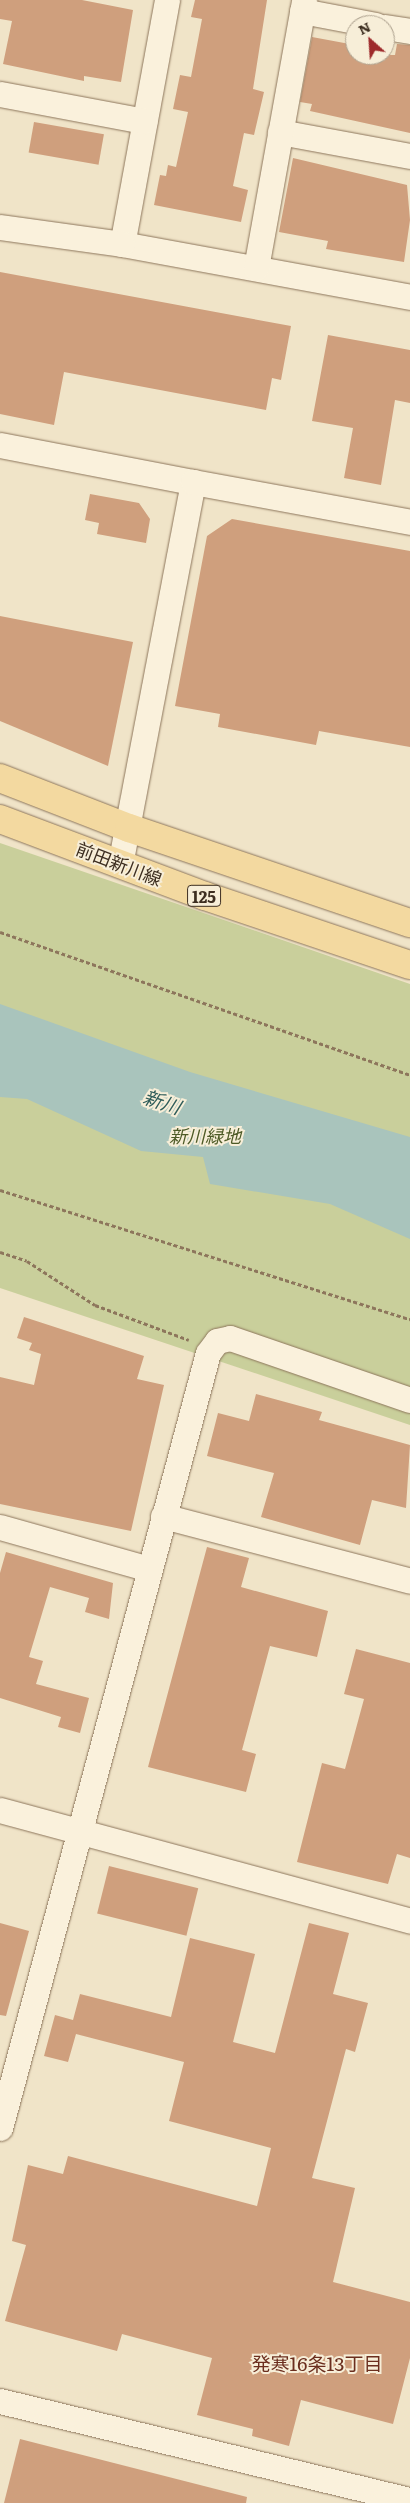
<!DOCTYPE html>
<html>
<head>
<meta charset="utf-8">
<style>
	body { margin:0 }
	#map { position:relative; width:410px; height:2503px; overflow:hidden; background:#f0e4c8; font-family:Literata,"Noto Sans JP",serif }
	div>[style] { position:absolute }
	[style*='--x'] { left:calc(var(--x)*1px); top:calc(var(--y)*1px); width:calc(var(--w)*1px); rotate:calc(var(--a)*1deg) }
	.green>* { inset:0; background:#c9cf9b }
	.water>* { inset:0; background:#a9c4bc }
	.building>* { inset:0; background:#cf9f7d; transform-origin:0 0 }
	.path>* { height:3px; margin-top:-1.5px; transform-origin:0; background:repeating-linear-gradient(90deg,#8d765c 0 4px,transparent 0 6.5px) }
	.roads { filter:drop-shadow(0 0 1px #8d765c) drop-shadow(0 0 1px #8d765c) }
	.minor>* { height:25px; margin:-12.5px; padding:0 12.5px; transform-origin:12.5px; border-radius:12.5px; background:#faf1dc }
	.primary>* { height:28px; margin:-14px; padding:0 14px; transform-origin:14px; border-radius:14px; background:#f3d9a0 }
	span { translate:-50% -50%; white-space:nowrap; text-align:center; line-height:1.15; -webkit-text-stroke:4px #f7eed8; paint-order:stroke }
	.shield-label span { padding:1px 4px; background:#f7eed8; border:1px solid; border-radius:4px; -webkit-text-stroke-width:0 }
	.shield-label { font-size:16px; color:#3d2e20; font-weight:700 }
	.street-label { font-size:18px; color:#3d2e20 }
	.park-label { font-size:18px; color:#4d5a26; font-style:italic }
	.water-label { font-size:19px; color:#2f5d5a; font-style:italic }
	.neighbourhood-label { font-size:19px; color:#6b2e1e }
	.north { position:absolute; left:345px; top:15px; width:50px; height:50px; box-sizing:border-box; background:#f7eed8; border:1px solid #ada18e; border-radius:50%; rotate:334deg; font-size:14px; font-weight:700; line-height:20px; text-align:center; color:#3d2e20 }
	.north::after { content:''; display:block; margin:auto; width:18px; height:22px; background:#9e2a2b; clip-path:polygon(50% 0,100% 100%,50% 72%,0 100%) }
</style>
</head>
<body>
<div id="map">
	<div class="green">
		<i style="clip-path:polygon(0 843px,410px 984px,410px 1425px,0 1288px)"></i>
	</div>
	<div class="water">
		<i style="clip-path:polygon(0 1004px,190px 1072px,410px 1137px,410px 1239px,330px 1204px,210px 1184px,203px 1157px,141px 1151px,27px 1099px,0 1097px)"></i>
	</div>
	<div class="building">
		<i style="clip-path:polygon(0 0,82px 0,133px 10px,121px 82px,84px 76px,84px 81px,3px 64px,12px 21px,0 19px)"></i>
		<i style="clip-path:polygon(195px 0,267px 0,253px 89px,264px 92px,254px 135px,244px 133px,233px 186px,248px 190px,241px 222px,154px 205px,160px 175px,166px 176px,168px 165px,176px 167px,188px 112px,173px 109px,180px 75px,191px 77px,202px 19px,191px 17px)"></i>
		<i style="clip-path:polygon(312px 37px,355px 45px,355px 55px,395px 55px,397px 44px,410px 45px,410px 133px,310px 111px,312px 104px,300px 102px)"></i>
		<i style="left:34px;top:122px;width:71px;height:31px;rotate:10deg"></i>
		<i style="clip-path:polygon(293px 158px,407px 185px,410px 220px,404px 262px,326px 249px,328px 241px,279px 232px)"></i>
		<i style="clip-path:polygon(0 272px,291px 326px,281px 380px,272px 378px,266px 410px,64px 372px,54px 425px,0 414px)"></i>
		<i style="clip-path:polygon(328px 335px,410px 350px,410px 403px,395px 400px,381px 485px,344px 478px,353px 428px,312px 421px)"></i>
		<i style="clip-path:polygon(90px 494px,139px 503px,150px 519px,146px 543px,97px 534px,99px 523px,85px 520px)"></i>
		<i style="clip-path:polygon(232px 519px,410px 551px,410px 747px,319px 731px,316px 745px,218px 727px,220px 714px,175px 706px,207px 536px)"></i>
		<i style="clip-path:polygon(0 616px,133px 642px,108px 766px,0 721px)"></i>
		<i style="clip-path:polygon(24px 1317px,144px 1356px,137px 1379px,164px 1385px,131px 1531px,0 1504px,0 1377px,34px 1385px,41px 1354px,29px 1350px,32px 1343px,17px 1338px)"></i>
		<i style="clip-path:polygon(256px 1394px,322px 1412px,319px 1420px,410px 1445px,406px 1508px,372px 1500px,360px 1545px,261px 1517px,274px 1473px,207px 1456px,218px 1413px,249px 1421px)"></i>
		<i style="clip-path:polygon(207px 1547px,249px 1558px,241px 1587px,328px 1611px,317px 1657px,270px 1646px,242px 1750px,256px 1754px,246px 1792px,148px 1767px)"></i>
		<i style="clip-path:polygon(6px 1552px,113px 1583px,109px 1619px,85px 1612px,89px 1598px,50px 1587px,29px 1657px,43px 1661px,36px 1684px,89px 1698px,80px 1733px,58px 1727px,61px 1717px,0 1698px,0 1573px)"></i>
		<i style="clip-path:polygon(356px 1649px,410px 1663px,410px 1858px,397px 1854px,388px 1884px,297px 1862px,322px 1763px,345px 1769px,364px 1699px,344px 1694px)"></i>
		<i style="left:109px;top:1866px;width:92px;height:49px;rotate:14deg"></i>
		<i style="clip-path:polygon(0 1923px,29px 1931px,6px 2016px,0 2015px)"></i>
		<i style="clip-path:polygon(309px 1923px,349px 1933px,333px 1994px,368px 2003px,355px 2052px,346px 2049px,312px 2178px,355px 2188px,333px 2282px,410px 2302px,410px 2358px,393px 2424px,301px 2400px,289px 2446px,252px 2436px,253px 2429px,197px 2415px,212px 2358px,122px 2334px,117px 2351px,5px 2321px,26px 2245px,12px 2241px,28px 2165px,63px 2174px,68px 2156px,257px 2206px,271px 2148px,169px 2121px,184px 2062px,76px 2034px,68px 2062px,44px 2056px,55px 2015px,73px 2020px,80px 1994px,171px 2017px,190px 1938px,255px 1954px,233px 2042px,275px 2053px)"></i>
		<i style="clip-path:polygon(20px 2439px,247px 2497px,246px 2503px,4px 2503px)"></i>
	</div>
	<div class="path">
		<i style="--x:0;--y:932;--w:434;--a:19.2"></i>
		<i style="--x:0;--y:1190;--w:430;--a:17.5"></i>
		<i style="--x:0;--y:1252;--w:28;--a:18"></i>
		<i style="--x:27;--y:1261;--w:81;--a:32.9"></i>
		<i style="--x:95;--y:1305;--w:100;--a:20.4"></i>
	</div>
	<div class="roads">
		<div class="minor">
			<i style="--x:167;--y:0;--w:248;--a:100.4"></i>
			<i style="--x:122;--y:244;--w:293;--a:10.4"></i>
			<i style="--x:302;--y:11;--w:75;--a:10.7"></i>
			<i style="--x:385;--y:27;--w:25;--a:9"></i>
			<i style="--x:0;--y:94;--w:147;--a:10.6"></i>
			<i style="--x:280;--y:132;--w:132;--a:10.5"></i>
			<i style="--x:0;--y:227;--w:123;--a:7.9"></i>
			<i style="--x:256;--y:268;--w:272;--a:-79.8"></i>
			<i style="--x:0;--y:445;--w:197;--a:10.9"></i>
			<i style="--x:193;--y:482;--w:389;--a:100.8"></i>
			<i style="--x:193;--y:482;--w:221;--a:10.4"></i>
			<i style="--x:163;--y:1516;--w:255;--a:14.7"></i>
			<i style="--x:0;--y:1527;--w:155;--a:15.7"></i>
			<i style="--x:0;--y:1810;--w:425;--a:15.1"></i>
			<i style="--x:0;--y:2128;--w:802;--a:-74.98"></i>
			<i style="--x:208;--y:1353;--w:15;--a:-53"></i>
			<i style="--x:217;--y:1341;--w:13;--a:-13"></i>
			<i style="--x:230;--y:1338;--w:190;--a:19"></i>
			<i style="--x:0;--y:2401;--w:422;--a:13.6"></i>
		</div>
		<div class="primary">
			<i style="--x:0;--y:778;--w:138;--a:21.2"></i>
			<i style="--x:129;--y:828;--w:297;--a:18.7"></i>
			<i style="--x:0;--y:819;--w:219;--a:20.6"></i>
			<i style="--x:205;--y:896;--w:216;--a:18.6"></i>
		</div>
	</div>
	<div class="shield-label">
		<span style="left:204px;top:896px">125</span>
	</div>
	<div class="street-label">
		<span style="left:119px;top:864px;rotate:21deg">前田新川線</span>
	</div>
	<div class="park-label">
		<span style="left:205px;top:1136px">新川緑地</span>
	</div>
	<div class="water-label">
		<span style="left:162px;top:1102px;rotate:18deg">新川</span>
	</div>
	<div class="neighbourhood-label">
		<span style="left:317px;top:2364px">発寒16条13丁目</span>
	</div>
	<div class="north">N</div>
</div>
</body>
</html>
